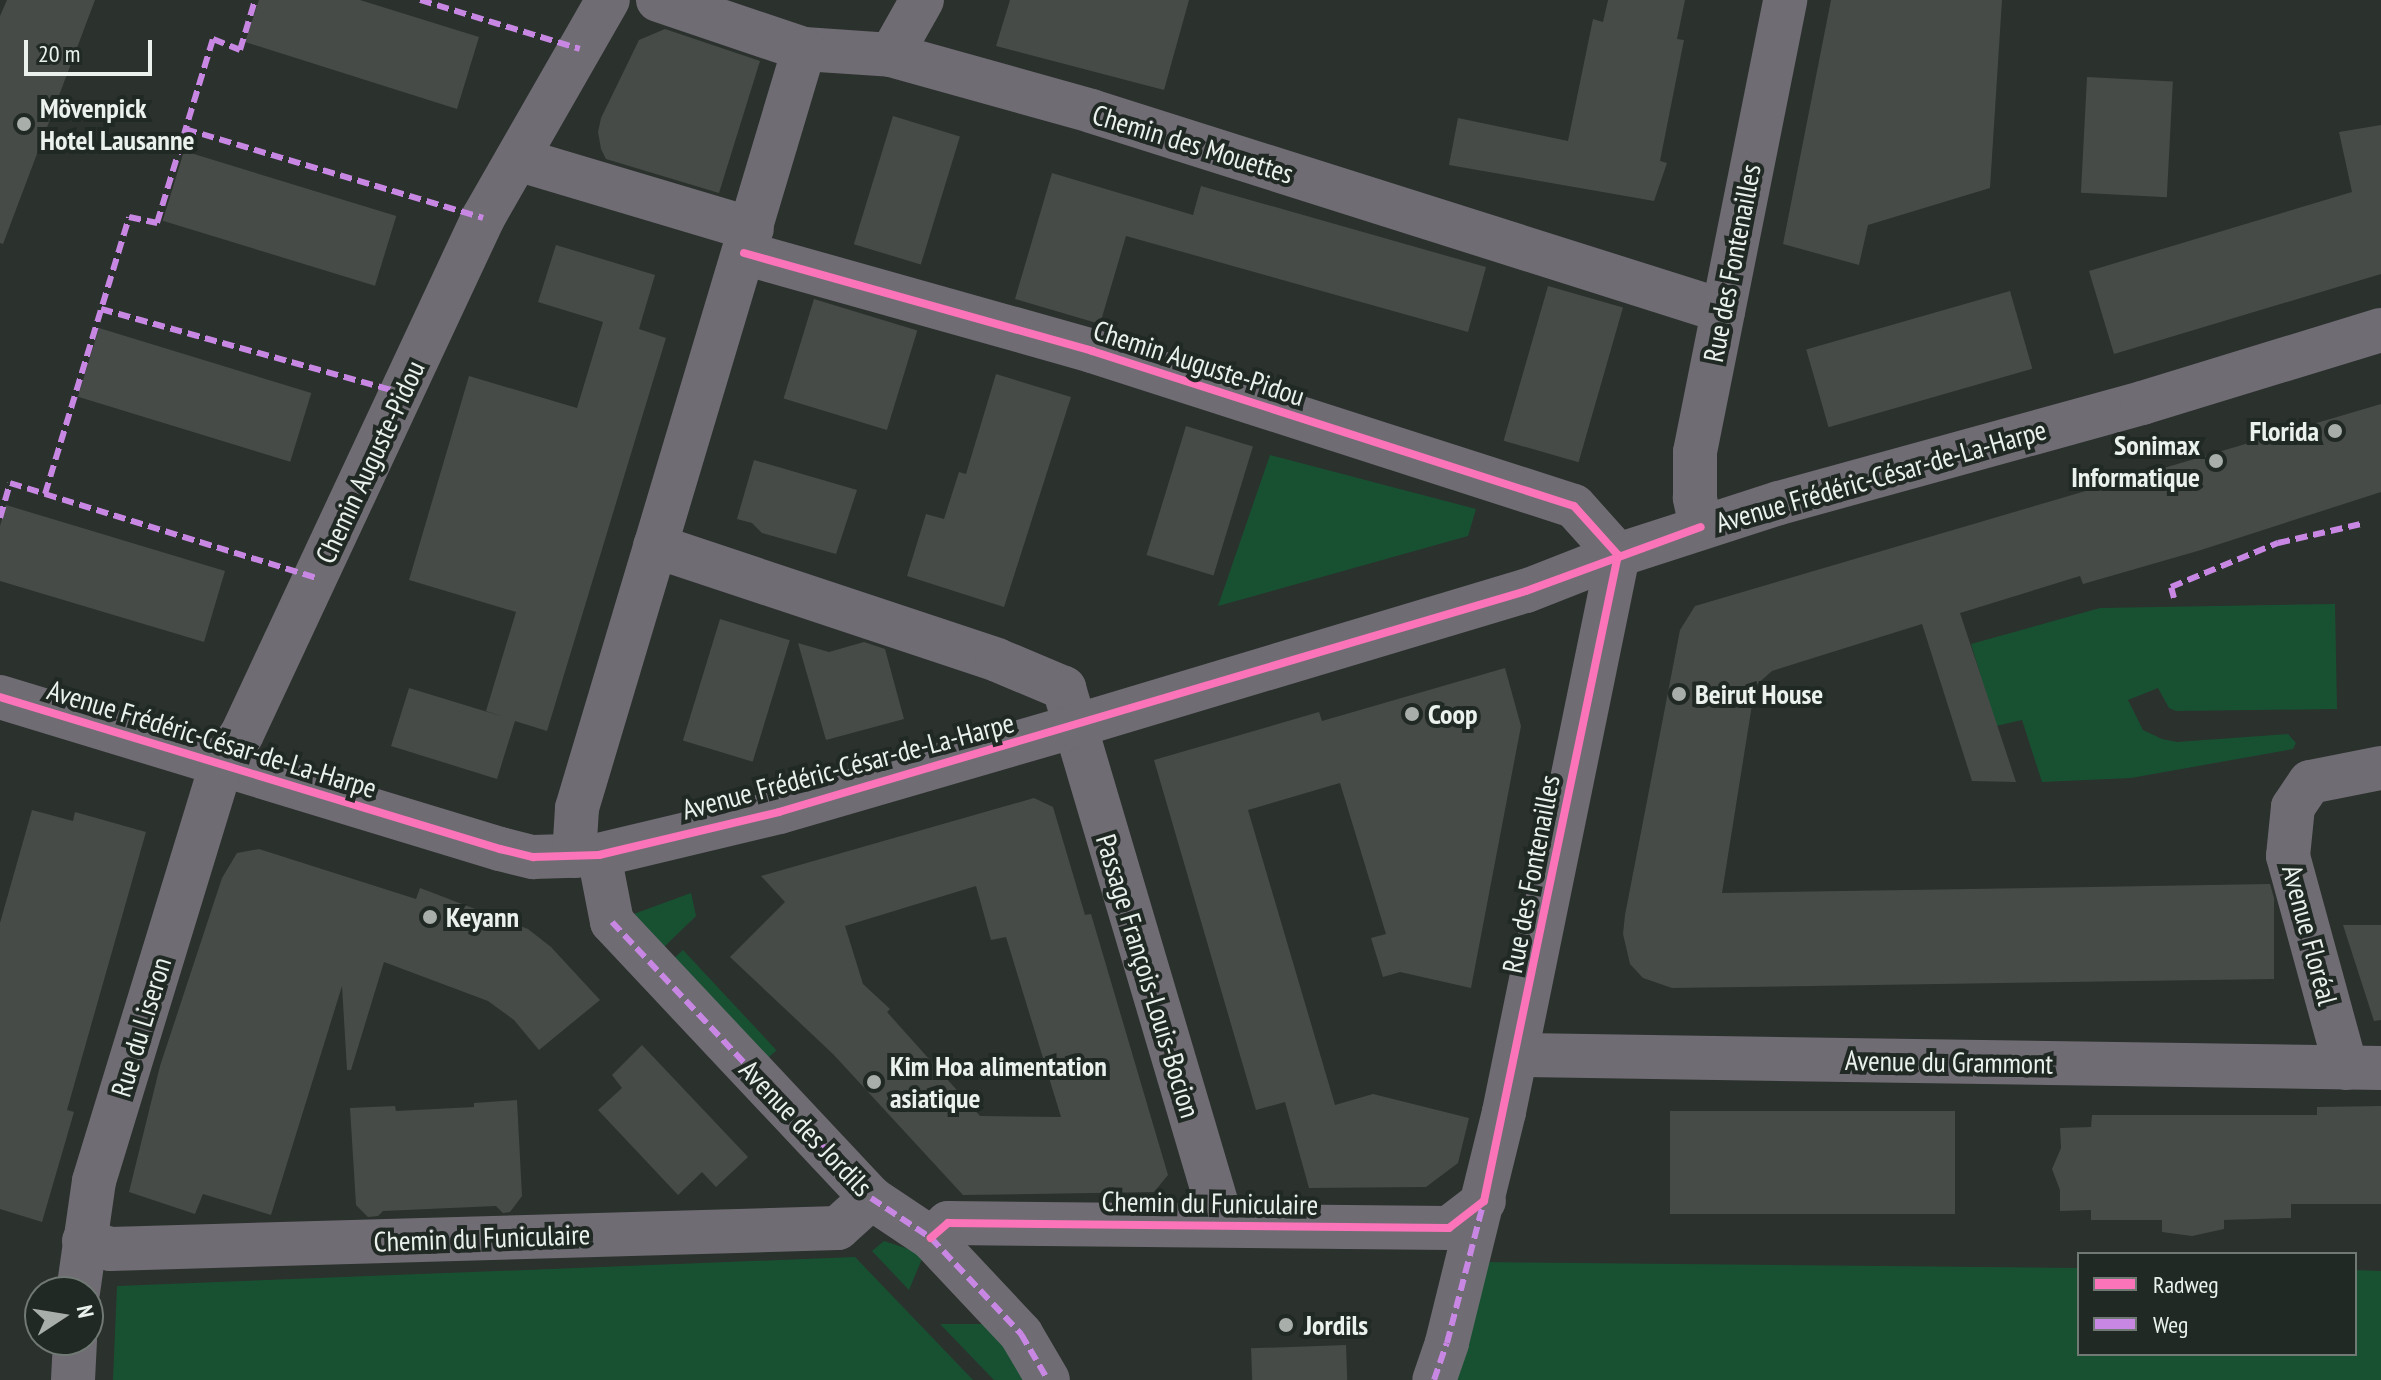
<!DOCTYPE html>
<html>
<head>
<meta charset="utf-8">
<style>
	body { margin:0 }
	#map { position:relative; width:2381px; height:1380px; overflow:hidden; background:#2b312d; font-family:"PT Sans Narrow",sans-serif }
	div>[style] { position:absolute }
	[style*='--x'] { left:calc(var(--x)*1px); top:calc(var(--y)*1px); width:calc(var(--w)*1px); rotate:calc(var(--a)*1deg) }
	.green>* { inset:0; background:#185132; transform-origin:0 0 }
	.building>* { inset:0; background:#464b48; transform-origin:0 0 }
	.minor>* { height:44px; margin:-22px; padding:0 22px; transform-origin:22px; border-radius:22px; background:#6f6c73 }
	.quiet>* { height:6px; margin-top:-3px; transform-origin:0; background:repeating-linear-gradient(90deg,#c787e3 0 12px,transparent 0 18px) }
	.cycleway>* { height:8px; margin:-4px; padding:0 4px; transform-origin:4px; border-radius:4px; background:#fb73b8 }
	.dots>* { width:22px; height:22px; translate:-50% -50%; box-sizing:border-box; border:4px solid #202923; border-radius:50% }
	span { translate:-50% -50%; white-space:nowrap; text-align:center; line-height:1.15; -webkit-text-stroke:8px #202923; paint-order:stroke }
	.poi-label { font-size:28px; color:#ebf2ed; font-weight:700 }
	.left { translate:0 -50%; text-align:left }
	.right { translate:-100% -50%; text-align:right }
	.street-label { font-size:28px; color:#ebf2ed }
	.legend { position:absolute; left:2077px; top:1252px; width:280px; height:104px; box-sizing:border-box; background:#202923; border:2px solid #717974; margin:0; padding:10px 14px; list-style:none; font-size:24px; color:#ebf2ed }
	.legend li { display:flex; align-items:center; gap:16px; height:40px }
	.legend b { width:40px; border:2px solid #717974 }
	.north { position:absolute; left:24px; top:1276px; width:80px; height:80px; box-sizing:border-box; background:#202923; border:2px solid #717974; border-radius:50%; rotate:78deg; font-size:22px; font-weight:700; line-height:32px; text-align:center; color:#ebf2ed }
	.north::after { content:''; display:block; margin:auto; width:28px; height:36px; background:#a8aeaa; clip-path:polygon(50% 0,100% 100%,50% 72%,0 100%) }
	.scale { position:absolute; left:24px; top:40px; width:128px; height:36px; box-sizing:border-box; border:4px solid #ebf2ed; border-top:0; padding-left:10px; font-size:24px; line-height:28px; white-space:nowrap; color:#ebf2ed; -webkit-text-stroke:6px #202923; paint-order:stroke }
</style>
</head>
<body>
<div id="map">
	<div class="green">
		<i style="clip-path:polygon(1270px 455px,1476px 509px,1468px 536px,1218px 606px)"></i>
		<i style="clip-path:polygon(2335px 604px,2337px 709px,2176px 711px,2169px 708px,2158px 688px,2128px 700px,2143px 730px,2162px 739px,2177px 742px,2288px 734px,2296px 743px,2293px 749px,2131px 778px,2042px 782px,2022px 720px,1996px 726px,1971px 644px,2100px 608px)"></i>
		<i style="clip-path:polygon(691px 893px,696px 916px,663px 948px,631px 915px)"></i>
		<i style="left:683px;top:950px;width:137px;height:13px;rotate:47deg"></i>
		<i style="clip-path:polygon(884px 1241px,924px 1254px,909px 1290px,872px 1251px)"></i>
		<i style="clip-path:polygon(855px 1257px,973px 1380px,113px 1380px,117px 1286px)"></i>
		<i style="clip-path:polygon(1480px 1262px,2079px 1268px,2079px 1354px,2355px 1354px,2355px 1270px,2381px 1271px,2381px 1380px,1451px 1380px)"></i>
		<i style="clip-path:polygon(940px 1324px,990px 1324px,1027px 1380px,994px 1380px)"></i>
	</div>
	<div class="building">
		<i style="clip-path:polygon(7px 0,95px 0,3px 244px,0 243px,0 16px)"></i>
		<i style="clip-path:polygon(259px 0,360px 0,479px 37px,457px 109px,245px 42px)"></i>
		<i style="clip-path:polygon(1010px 0,1189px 0,1164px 90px,996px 46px)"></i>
		<i style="clip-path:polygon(1608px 0,1685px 0,1677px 39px,1684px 40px,1660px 161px,1667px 163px,1654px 201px,1449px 165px,1458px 118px,1568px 141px,1593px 19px,1603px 22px)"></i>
		<i style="clip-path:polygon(1831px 0,2002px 0,1990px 188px,1868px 225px,1859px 265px,1783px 244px)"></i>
		<i style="clip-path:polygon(665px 29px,760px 61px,719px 193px,606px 159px,601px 149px,598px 132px,601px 118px,639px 40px)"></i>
		<i style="left:2087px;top:77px;width:86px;height:116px;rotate:3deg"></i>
		<i style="left:893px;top:116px;width:70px;height:134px;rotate:17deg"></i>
		<i style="clip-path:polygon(2381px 125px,2381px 274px,2114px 354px,2089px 271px,2352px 192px,2339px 132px)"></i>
		<i style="left:184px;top:151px;width:222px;height:73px;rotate:17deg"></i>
		<i style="clip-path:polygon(1052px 173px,1193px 215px,1201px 186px,1486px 267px,1468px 332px,1126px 236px,1100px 324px,1015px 299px)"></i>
		<i style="clip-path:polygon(556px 245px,655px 275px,639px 329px,666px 338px,547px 731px,515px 721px,497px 779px,391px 746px,409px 688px,504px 717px,486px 711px,516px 612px,409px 580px,469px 376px,577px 408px,603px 322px,538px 302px)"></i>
		<i style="left:1548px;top:286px;width:78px;height:161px;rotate:16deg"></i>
		<i style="left:2010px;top:291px;width:81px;height:212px;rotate:74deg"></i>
		<i style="left:814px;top:299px;width:108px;height:104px;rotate:17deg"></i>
		<i style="left:99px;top:328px;width:222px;height:72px;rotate:17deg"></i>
		<i style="clip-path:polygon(996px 374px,1071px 397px,1004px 607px,907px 576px,926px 514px,944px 519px,959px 472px,966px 474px)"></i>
		<i style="clip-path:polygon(2381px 404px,2381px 492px,2201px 550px,2083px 584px,2080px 576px,1960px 613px,2016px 782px,1972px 781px,1922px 624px,1772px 671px,1755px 686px,1722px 893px,2270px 884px,2274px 898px,2274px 979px,1672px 988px,1643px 978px,1630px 964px,1623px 934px,1625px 915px,1680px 630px,1695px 606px)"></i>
		<i style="left:1186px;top:426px;width:70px;height:135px;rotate:17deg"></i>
		<i style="clip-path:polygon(754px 460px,857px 490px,836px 554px,762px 533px,752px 523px,737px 519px)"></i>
		<i style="clip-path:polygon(6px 505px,225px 571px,204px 642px,0 581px,0 526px)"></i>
		<i style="left:720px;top:619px;width:73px;height:127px;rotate:17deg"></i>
		<i style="clip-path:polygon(864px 642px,885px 649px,904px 719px,826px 740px,798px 643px,829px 652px)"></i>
		<i style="clip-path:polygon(1505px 668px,1521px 726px,1471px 988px,1400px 972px,1383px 977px,1371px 938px,1386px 934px,1340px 783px,1248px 810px,1335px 1105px,1373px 1094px,1469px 1118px,1458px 1163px,1426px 1187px,1309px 1188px,1285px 1102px,1256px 1110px,1154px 760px,1319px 712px,1322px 721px)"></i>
		<i style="clip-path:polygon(evenodd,1034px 798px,1053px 807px,1085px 915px,1091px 914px,1168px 1175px,1154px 1192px,963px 1195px,833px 1054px,730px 957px,785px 902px,761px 876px,1034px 798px,976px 886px,991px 940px,1006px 937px,1061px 1117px,980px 1116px,887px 1012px,890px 1009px,863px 984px,845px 926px,976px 886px)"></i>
		<i style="clip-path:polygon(32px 810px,73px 821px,75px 812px,146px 832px,67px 1110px,74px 1112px,42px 1222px,0 1209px,0 923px)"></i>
		<i style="clip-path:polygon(259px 849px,416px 899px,420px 888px,528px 929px,551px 947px,600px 1000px,539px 1050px,514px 1020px,488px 1001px,384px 962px,351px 1070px,347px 1070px,342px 986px,271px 1215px,203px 1194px,195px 1214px,129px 1192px,160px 1066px,222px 878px,237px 853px)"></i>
		<i style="clip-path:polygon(2343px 925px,2381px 925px,2381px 1020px,2374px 1021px)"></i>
		<i style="clip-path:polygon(642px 1045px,748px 1157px,716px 1187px,702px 1172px,678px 1195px,598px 1110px,622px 1088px,612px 1075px)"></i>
		<i style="clip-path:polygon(517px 1100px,522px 1196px,510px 1212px,503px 1213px,496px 1206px,383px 1211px,378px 1216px,368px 1217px,356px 1205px,350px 1108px,395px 1106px,396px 1111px,474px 1107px,474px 1103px)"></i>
		<i style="clip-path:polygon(2381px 1106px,2381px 1204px,2291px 1204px,2291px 1218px,2224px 1220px,2224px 1229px,2192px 1236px,2162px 1232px,2162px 1220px,2091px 1220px,2091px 1210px,2060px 1211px,2060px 1190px,2052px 1169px,2061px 1148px,2060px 1128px,2091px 1127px,2092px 1115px,2317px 1115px,2317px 1107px)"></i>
		<i style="left:1670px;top:1111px;width:285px;height:103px"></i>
		<i style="left:1346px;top:1345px;width:35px;height:95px;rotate:88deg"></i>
	</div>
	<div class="minor">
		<i style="--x:658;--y:0;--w:154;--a:18.6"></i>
		<i style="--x:804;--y:49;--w:87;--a:3.9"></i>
		<i style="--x:891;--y:55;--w:208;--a:15.6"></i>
		<i style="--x:1091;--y:111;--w:663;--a:17.56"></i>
		<i style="--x:891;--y:55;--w:63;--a:-60.6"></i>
		<i style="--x:517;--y:159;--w:245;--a:16.6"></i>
		<i style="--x:744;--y:253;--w:362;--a:15.7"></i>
		<i style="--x:1092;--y:351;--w:506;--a:17.83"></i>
		<i style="--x:1574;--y:506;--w:66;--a:48.1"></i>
		<i style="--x:1618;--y:555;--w:569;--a:101.57"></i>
		<i style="--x:1504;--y:1112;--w:238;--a:103.9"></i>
		<i style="--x:1447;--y:1343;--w:39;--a:109"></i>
		<i style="--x:1701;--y:527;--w:30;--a:-102"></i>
		<i style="--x:1695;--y:498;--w:46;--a:-90"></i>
		<i style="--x:1695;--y:452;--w:461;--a:-78.7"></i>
		<i style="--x:655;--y:546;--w:360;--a:18.4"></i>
		<i style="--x:997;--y:660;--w:73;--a:22.7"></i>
		<i style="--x:1064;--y:688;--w:560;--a:73.51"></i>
		<i style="--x:0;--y:697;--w:523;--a:16.91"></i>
		<i style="--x:500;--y:849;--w:34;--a:14"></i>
		<i style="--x:533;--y:857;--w:66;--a:-1.7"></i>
		<i style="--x:599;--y:855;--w:185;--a:-13.4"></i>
		<i style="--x:779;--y:812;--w:308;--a:-16.2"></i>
		<i style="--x:1075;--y:726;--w:471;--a:-16.7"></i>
		<i style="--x:1526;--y:591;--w:99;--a:-21.4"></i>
		<i style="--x:1618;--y:555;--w:169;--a:-17.9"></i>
		<i style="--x:1779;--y:503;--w:377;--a:-15.4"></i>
		<i style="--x:2142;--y:403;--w:250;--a:-17"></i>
		<i style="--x:599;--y:855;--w:68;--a:79"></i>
		<i style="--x:612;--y:922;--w:378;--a:46.8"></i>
		<i style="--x:871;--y:1198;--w:72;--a:33.7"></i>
		<i style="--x:931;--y:1238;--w:132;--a:46.8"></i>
		<i style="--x:1021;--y:1334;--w:53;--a:59.6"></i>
		<i style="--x:574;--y:856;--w:48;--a:-86.4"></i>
		<i style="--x:577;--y:808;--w:792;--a:-73.35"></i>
		<i style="--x:1517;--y:1055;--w:864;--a:0.86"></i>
		<i style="--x:2346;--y:1068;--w:220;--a:-105.3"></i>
		<i style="--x:2288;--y:856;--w:49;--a:-84.2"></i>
		<i style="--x:2293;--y:807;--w:30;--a:-56"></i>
		<i style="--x:2310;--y:782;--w:72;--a:-11.2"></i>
		<i style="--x:931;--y:1238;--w:23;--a:-41"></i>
		<i style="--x:948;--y:1223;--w:501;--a:0.57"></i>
		<i style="--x:1449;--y:1228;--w:44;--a:-37.6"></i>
		<i style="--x:84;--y:1241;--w:27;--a:17"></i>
		<i style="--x:110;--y:1249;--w:728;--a:-1.65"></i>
		<i style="--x:838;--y:1228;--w:45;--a:-42.3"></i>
		<i style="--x:78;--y:1292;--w:112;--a:-81.8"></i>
		<i style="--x:94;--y:1181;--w:435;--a:-73"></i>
		<i style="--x:221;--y:765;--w:37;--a:-56"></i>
		<i style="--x:242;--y:734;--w:570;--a:-64.96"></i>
		<i style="--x:483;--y:218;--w:251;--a:-60.2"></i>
		<i style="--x:73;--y:1380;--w:40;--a:-87.1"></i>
	</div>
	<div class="quiet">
		<i style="--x:420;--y:0;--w:167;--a:17"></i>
		<i style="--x:185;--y:129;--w:311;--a:16.6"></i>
		<i style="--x:101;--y:309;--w:312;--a:15.6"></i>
		<i style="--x:45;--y:494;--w:284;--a:17.2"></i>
		<i style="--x:0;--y:518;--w:36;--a:-74"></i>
		<i style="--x:10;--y:483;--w:37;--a:17"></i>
		<i style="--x:45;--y:494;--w:289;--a:-73.1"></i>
		<i style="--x:129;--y:217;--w:29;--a:12"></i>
		<i style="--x:157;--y:223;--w:192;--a:-73.1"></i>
		<i style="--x:213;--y:39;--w:29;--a:22"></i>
		<i style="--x:240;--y:50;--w:52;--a:-73.3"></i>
		<i style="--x:2174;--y:598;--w:11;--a:-105"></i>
		<i style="--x:2171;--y:587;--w:116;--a:-22.4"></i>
		<i style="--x:2278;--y:543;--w:85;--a:-12.9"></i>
		<i style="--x:612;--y:922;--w:378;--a:46.8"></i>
		<i style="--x:871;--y:1198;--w:72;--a:33.7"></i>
		<i style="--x:931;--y:1238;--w:132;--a:46.8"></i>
		<i style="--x:1021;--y:1334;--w:53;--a:59.6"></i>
		<i style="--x:1434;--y:1380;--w:39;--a:-71"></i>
		<i style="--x:1447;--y:1343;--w:143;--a:-75.4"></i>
	</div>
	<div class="cycleway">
		<i style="--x:744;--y:253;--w:362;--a:15.7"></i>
		<i style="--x:1092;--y:351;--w:506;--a:17.83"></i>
		<i style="--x:1574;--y:506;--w:66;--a:48.1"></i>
		<i style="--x:1618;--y:555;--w:660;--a:101.72"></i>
		<i style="--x:1484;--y:1201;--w:44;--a:142.4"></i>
		<i style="--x:1449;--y:1228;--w:501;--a:-179.43"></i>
		<i style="--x:948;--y:1223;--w:23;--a:139"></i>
		<i style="--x:0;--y:697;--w:523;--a:16.91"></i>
		<i style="--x:500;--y:849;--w:34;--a:14"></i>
		<i style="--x:533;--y:857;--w:66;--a:-1.7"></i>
		<i style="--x:599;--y:855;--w:185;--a:-13.4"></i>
		<i style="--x:779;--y:812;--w:779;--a:-16.48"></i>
		<i style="--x:1526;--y:591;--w:186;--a:-20.1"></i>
	</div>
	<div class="dots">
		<i style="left:24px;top:124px;background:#a8aeaa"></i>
		<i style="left:2335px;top:431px;background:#a8aeaa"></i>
		<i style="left:2216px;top:461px;background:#a8aeaa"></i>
		<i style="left:1679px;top:694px;background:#a8aeaa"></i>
		<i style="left:1412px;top:714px;background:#a8aeaa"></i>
		<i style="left:430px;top:917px;background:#a8aeaa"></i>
		<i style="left:874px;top:1082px;background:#a8aeaa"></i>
		<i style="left:1286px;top:1325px;background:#a8aeaa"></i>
	</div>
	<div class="poi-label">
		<span class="left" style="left:40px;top:124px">Mövenpick<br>Hotel Lausanne</span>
		<span class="right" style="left:2319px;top:431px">Florida</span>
		<span class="right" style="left:2200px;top:461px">Sonimax<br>Informatique</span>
		<span class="left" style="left:1695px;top:694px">Beirut House</span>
		<span class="left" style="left:1428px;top:714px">Coop</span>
		<span class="left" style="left:446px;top:917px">Keyann</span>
		<span class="left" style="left:890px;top:1082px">Kim Hoa alimentation<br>asiatique</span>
		<span class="left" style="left:1304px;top:1325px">Jordils</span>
	</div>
	<div class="street-label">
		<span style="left:1193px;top:144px;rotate:17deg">Chemin des Mouettes</span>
		<span style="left:1732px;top:263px;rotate:-79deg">Rue des Fontenailles</span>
		<span style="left:1199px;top:363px;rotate:18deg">Chemin Auguste-Pidou</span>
		<span style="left:370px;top:462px;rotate:-65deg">Chemin Auguste-Pidou</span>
		<span style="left:1881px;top:476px;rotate:-16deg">Avenue Frédéric-César-de-La-Harpe</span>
		<span style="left:212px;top:739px;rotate:17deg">Avenue Frédéric-César-de-La-Harpe</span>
		<span style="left:848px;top:766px;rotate:-15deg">Avenue Frédéric-César-de-La-Harpe</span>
		<span style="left:1531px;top:874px;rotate:-79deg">Rue des Fontenailles</span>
		<span style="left:2310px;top:935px;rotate:75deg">Avenue Floréal</span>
		<span style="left:1148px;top:976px;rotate:73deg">Passage François-Louis-Bocion</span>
		<span style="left:141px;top:1027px;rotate:-73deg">Rue du Liseron</span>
		<span style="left:1949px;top:1062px;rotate:1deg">Avenue du Grammont</span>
		<span style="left:806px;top:1128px;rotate:46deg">Avenue des Jordils</span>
		<span style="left:1210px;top:1203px;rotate:1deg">Chemin du Funiculaire</span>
		<span style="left:482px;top:1238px;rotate:-2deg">Chemin du Funiculaire</span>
	</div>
	<ul class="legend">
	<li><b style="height:10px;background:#fb73b8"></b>Radweg</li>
	<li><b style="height:10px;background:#c787e3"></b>Weg</li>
	</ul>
	<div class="north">N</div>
	<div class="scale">20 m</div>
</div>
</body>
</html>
